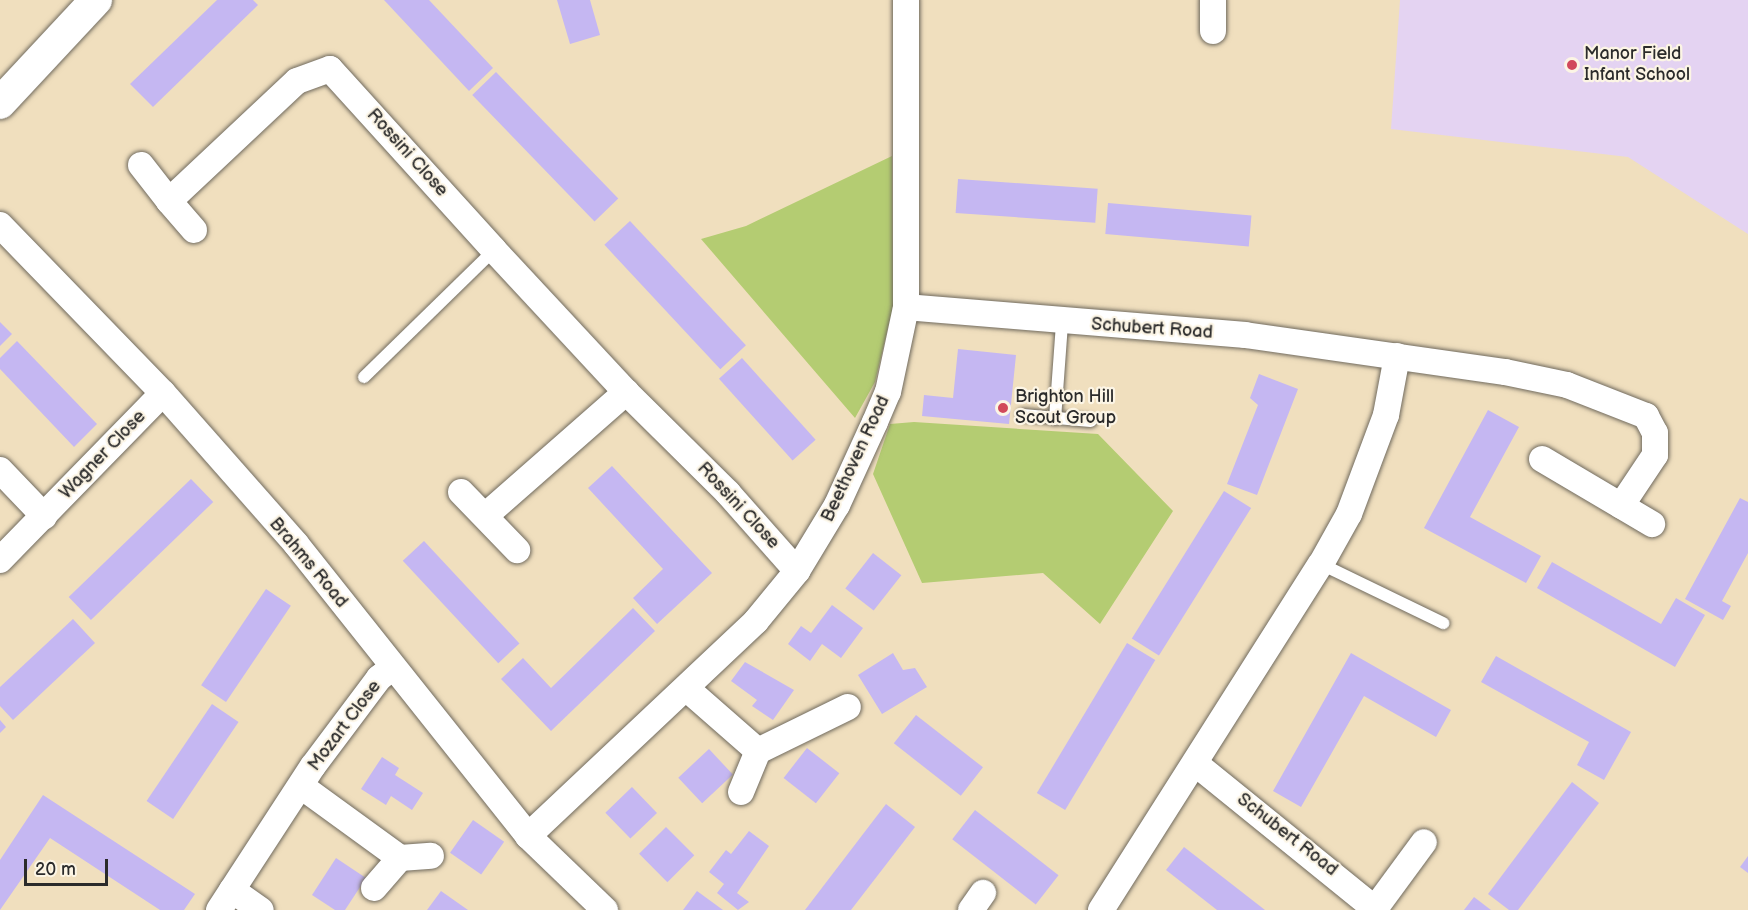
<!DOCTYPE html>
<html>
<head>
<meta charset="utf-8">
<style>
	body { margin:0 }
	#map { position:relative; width:1748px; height:910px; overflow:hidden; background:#f0dfbe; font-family:"Balsamiq Sans",sans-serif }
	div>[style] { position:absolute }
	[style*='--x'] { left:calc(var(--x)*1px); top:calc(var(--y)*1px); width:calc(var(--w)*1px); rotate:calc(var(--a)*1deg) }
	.built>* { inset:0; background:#e4d3f2 }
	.green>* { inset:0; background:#b4cc72 }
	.building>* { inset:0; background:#c5b7f2; transform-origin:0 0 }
	.roads { filter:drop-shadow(0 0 2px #706a5e) drop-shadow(0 0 2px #706a5e) }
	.service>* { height:12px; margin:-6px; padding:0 6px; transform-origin:6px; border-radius:6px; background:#fff }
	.minor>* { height:26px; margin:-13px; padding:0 13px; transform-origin:13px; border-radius:13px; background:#fff }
	.tertiary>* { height:32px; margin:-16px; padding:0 16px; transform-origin:16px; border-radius:16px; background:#fff }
	.dots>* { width:16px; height:16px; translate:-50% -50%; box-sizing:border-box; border:3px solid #fcf5e5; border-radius:50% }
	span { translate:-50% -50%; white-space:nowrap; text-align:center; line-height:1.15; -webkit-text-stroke:4.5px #fcf5e5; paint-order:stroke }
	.poi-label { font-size:18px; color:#2b2b2b }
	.left { translate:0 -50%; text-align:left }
	.street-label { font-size:18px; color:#2b2b2b }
	.scale { position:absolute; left:24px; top:859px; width:84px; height:27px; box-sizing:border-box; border:3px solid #2b2b2b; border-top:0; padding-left:8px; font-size:18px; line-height:21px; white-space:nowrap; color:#2b2b2b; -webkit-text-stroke:4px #fcf5e5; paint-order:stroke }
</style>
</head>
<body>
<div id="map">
	<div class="built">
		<i style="clip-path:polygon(1400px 0,1748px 0,1748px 234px,1628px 157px,1391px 129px)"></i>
	</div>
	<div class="green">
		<i style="clip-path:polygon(892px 156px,893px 307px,875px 382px,855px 418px,701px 239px,746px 226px)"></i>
		<i style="clip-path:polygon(914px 422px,1098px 434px,1173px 511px,1100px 624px,1043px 573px,922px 583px,873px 474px,890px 424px)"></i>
	</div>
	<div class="building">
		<i style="clip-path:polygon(217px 0,253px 0,258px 5px,153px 107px,130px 84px)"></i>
		<i style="clip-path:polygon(384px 0,429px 0,493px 68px,469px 91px)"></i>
		<i style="clip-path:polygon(557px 0,590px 0,600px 35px,570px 44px)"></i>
		<i style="left:496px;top:72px;width:176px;height:33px;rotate:46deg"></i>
		<i style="left:958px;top:179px;width:140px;height:34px;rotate:4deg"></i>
		<i style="left:1108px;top:203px;width:144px;height:31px;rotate:5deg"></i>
		<i style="left:630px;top:221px;width:170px;height:35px;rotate:47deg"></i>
		<i style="clip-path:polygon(0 322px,12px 334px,0 346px)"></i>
		<i style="clip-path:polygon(17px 341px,97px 424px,74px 447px,0 369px,0 358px)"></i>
		<i style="clip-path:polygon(958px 349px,1016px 355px,1009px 424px,922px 416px,924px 395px,953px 398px)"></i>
		<i style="left:742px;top:358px;width:110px;height:31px;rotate:48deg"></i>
		<i style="clip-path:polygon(1259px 374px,1298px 389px,1257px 495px,1227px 484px,1258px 405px,1250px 398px)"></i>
		<i style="clip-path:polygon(1488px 410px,1519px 427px,1470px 517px,1541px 556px,1526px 583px,1424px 528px)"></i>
		<i style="clip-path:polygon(612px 466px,712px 573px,657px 624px,633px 598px,663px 569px,588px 488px)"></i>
		<i style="left:191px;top:479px;width:32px;height:170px;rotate:46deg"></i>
		<i style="left:1224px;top:491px;width:32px;height:174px;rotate:32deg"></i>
		<i style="clip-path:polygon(1740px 498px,1748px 502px,1748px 553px,1722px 601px,1731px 606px,1723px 620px,1685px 599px)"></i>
		<i style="left:424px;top:541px;width:140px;height:29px;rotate:47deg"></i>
		<i style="left:873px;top:553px;width:36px;height:45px;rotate:38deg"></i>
		<i style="clip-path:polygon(1552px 562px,1661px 624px,1676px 598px,1705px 615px,1675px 667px,1537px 588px)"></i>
		<i style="left:266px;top:589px;width:30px;height:116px;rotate:34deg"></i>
		<i style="clip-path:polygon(832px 605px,863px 628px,841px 658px,822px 644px,810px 661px,788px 644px,801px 626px,811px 633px)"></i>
		<i style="clip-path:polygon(633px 608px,655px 631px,551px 731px,501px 679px,523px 658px,551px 688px)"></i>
		<i style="clip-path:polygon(73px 619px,95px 643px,13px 720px,0 706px,0 687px)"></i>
		<i style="left:1127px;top:643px;width:33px;height:175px;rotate:31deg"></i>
		<i style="clip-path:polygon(893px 653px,903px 670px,915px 668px,927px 687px,882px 714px,858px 675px)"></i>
		<i style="clip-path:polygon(1351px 653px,1451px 710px,1436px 737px,1364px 696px,1301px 807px,1273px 791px)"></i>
		<i style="clip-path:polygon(1496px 656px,1631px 732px,1604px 780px,1577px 765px,1589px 742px,1481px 682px)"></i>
		<i style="clip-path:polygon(745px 662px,794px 690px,773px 720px,752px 706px,757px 700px,731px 681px)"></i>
		<i style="left:212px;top:704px;width:32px;height:117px;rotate:34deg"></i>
		<i style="left:916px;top:715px;width:85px;height:36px;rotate:38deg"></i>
		<i style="clip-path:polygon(0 720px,6px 727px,0 733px)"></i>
		<i style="left:807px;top:748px;width:41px;height:38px;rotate:38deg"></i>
		<i style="left:709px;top:749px;width:35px;height:42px;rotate:47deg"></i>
		<i style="clip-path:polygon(382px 757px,399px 768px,395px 775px,423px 793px,412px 810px,391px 796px,386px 805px,361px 789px)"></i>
		<i style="clip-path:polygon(1572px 782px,1599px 803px,1518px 910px,1509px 910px,1488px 894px)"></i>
		<i style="left:632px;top:787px;width:36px;height:37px;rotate:46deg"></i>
		<i style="clip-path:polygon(43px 795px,195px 894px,184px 910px,160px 910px,50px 838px,0 910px,0 860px)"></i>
		<i style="clip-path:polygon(886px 804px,915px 827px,851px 910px,805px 910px)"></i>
		<i style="left:975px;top:810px;width:106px;height:37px;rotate:38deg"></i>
		<i style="left:473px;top:820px;width:38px;height:40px;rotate:35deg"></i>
		<i style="left:666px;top:827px;width:40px;height:38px;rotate:45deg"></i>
		<i style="clip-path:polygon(749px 831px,769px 846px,737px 893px,749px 902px,738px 910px,717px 893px,724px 884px,709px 872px,726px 850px,731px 854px)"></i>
		<i style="clip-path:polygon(1184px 847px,1265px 910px,1217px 910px,1166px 870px)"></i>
		<i style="clip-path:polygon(1748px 856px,1748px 873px,1740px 867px)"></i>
		<i style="clip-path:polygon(336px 858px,366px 878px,345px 910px,335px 910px,312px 895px)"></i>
		<i style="clip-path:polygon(441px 891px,468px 910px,427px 910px)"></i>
		<i style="clip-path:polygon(697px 891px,723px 910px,683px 910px)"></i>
		<i style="clip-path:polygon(1474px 897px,1491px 910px,1464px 910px)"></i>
	</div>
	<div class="roads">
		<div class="service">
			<i style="--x:364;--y:377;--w:182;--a:-44.3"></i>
			<i style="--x:1023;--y:415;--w:68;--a:5"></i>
			<i style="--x:1055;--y:419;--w:96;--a:-85.8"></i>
			<i style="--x:1321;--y:564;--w:136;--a:25.8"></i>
		</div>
		<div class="minor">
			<i style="--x:1213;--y:31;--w:31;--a:-90"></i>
			<i style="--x:141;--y:165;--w:46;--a:52.1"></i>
			<i style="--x:0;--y:225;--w:234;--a:45.9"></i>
			<i style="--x:163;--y:393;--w:201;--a:48.6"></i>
			<i style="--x:296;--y:544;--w:373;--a:51.5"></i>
			<i style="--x:528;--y:836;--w:107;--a:43.9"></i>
			<i style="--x:194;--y:230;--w:38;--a:-131"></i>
			<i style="--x:169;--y:201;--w:175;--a:-43.2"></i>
			<i style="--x:297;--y:81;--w:35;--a:-20"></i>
			<i style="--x:330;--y:69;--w:244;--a:47.8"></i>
			<i style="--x:494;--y:250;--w:194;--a:47.1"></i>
			<i style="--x:626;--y:392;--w:144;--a:44.7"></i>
			<i style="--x:728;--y:493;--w:104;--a:48.5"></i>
			<i style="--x:906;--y:307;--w:340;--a:4.7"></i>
			<i style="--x:1245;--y:335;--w:263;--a:8.1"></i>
			<i style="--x:1505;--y:372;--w:63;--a:11.8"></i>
			<i style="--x:1567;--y:385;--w:85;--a:21.4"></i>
			<i style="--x:1646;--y:416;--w:19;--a:62"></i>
			<i style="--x:1655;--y:433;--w:22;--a:90"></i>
			<i style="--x:1655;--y:455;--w:61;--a:123.7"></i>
			<i style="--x:1542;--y:459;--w:128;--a:30.6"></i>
			<i style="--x:0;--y:470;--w:64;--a:46.3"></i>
			<i style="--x:461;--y:492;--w:81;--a:46"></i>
			<i style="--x:485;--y:516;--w:188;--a:-41.3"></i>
			<i style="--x:0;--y:560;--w:233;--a:-45.7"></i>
			<i style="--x:686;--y:688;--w:96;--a:41.2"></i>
			<i style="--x:1196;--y:764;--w:230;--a:39"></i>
			<i style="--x:301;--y:786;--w:122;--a:36"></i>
			<i style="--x:400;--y:858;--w:31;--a:-4"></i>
			<i style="--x:741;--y:792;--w:44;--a:-67.5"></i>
			<i style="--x:758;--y:751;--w:100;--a:-26.1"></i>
			<i style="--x:528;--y:836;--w:313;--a:-43.3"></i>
			<i style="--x:756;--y:621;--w:65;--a:-50.6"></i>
			<i style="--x:797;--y:571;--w:77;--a:-58.8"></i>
			<i style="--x:837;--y:505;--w:91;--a:-65.4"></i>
			<i style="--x:875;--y:422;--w:33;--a:-67"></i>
			<i style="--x:888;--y:392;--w:87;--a:-78"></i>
			<i style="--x:906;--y:307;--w:307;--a:-90"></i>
			<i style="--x:374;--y:888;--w:40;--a:-49"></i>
			<i style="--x:232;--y:890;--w:35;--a:35"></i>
			<i style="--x:219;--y:910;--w:172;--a:-56.9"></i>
			<i style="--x:313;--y:766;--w:110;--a:-53.1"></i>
			<i style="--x:379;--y:678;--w:16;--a:-38"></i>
			<i style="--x:971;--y:910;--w:21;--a:-55"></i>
			<i style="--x:1101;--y:910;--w:410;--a:-57.6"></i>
			<i style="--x:1321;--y:564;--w:57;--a:-60.8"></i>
			<i style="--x:1349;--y:514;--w:106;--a:-69.5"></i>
			<i style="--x:1386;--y:415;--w:60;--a:-79.4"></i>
			<i style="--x:1374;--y:910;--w:84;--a:-53.7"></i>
		</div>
		<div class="tertiary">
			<i style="--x:0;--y:103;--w:141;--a:-47"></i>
		</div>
	</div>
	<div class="dots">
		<i style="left:1572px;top:65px;background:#d1495b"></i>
		<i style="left:1003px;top:408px;background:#d1495b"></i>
	</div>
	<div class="poi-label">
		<span class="left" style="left:1584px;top:65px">Manor Field<br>Infant School</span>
		<span class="left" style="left:1015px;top:408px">Brighton Hill<br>Scout Group</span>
	</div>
	<div class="street-label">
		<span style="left:407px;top:153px;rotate:48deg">Rossini Close</span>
		<span style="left:1152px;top:329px;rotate:4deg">Schubert Road</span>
		<span style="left:103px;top:455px;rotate:-46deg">Wagner Close</span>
		<span style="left:856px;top:459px;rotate:-65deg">Beethoven Road</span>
		<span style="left:738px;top:506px;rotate:47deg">Rossini Close</span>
		<span style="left:308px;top:563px;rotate:50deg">Brahms Road</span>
		<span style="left:345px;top:726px;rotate:-53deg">Mozart Close</span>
		<span style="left:1287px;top:835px;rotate:38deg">Schubert Road</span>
	</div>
	<div class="scale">20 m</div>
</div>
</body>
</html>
